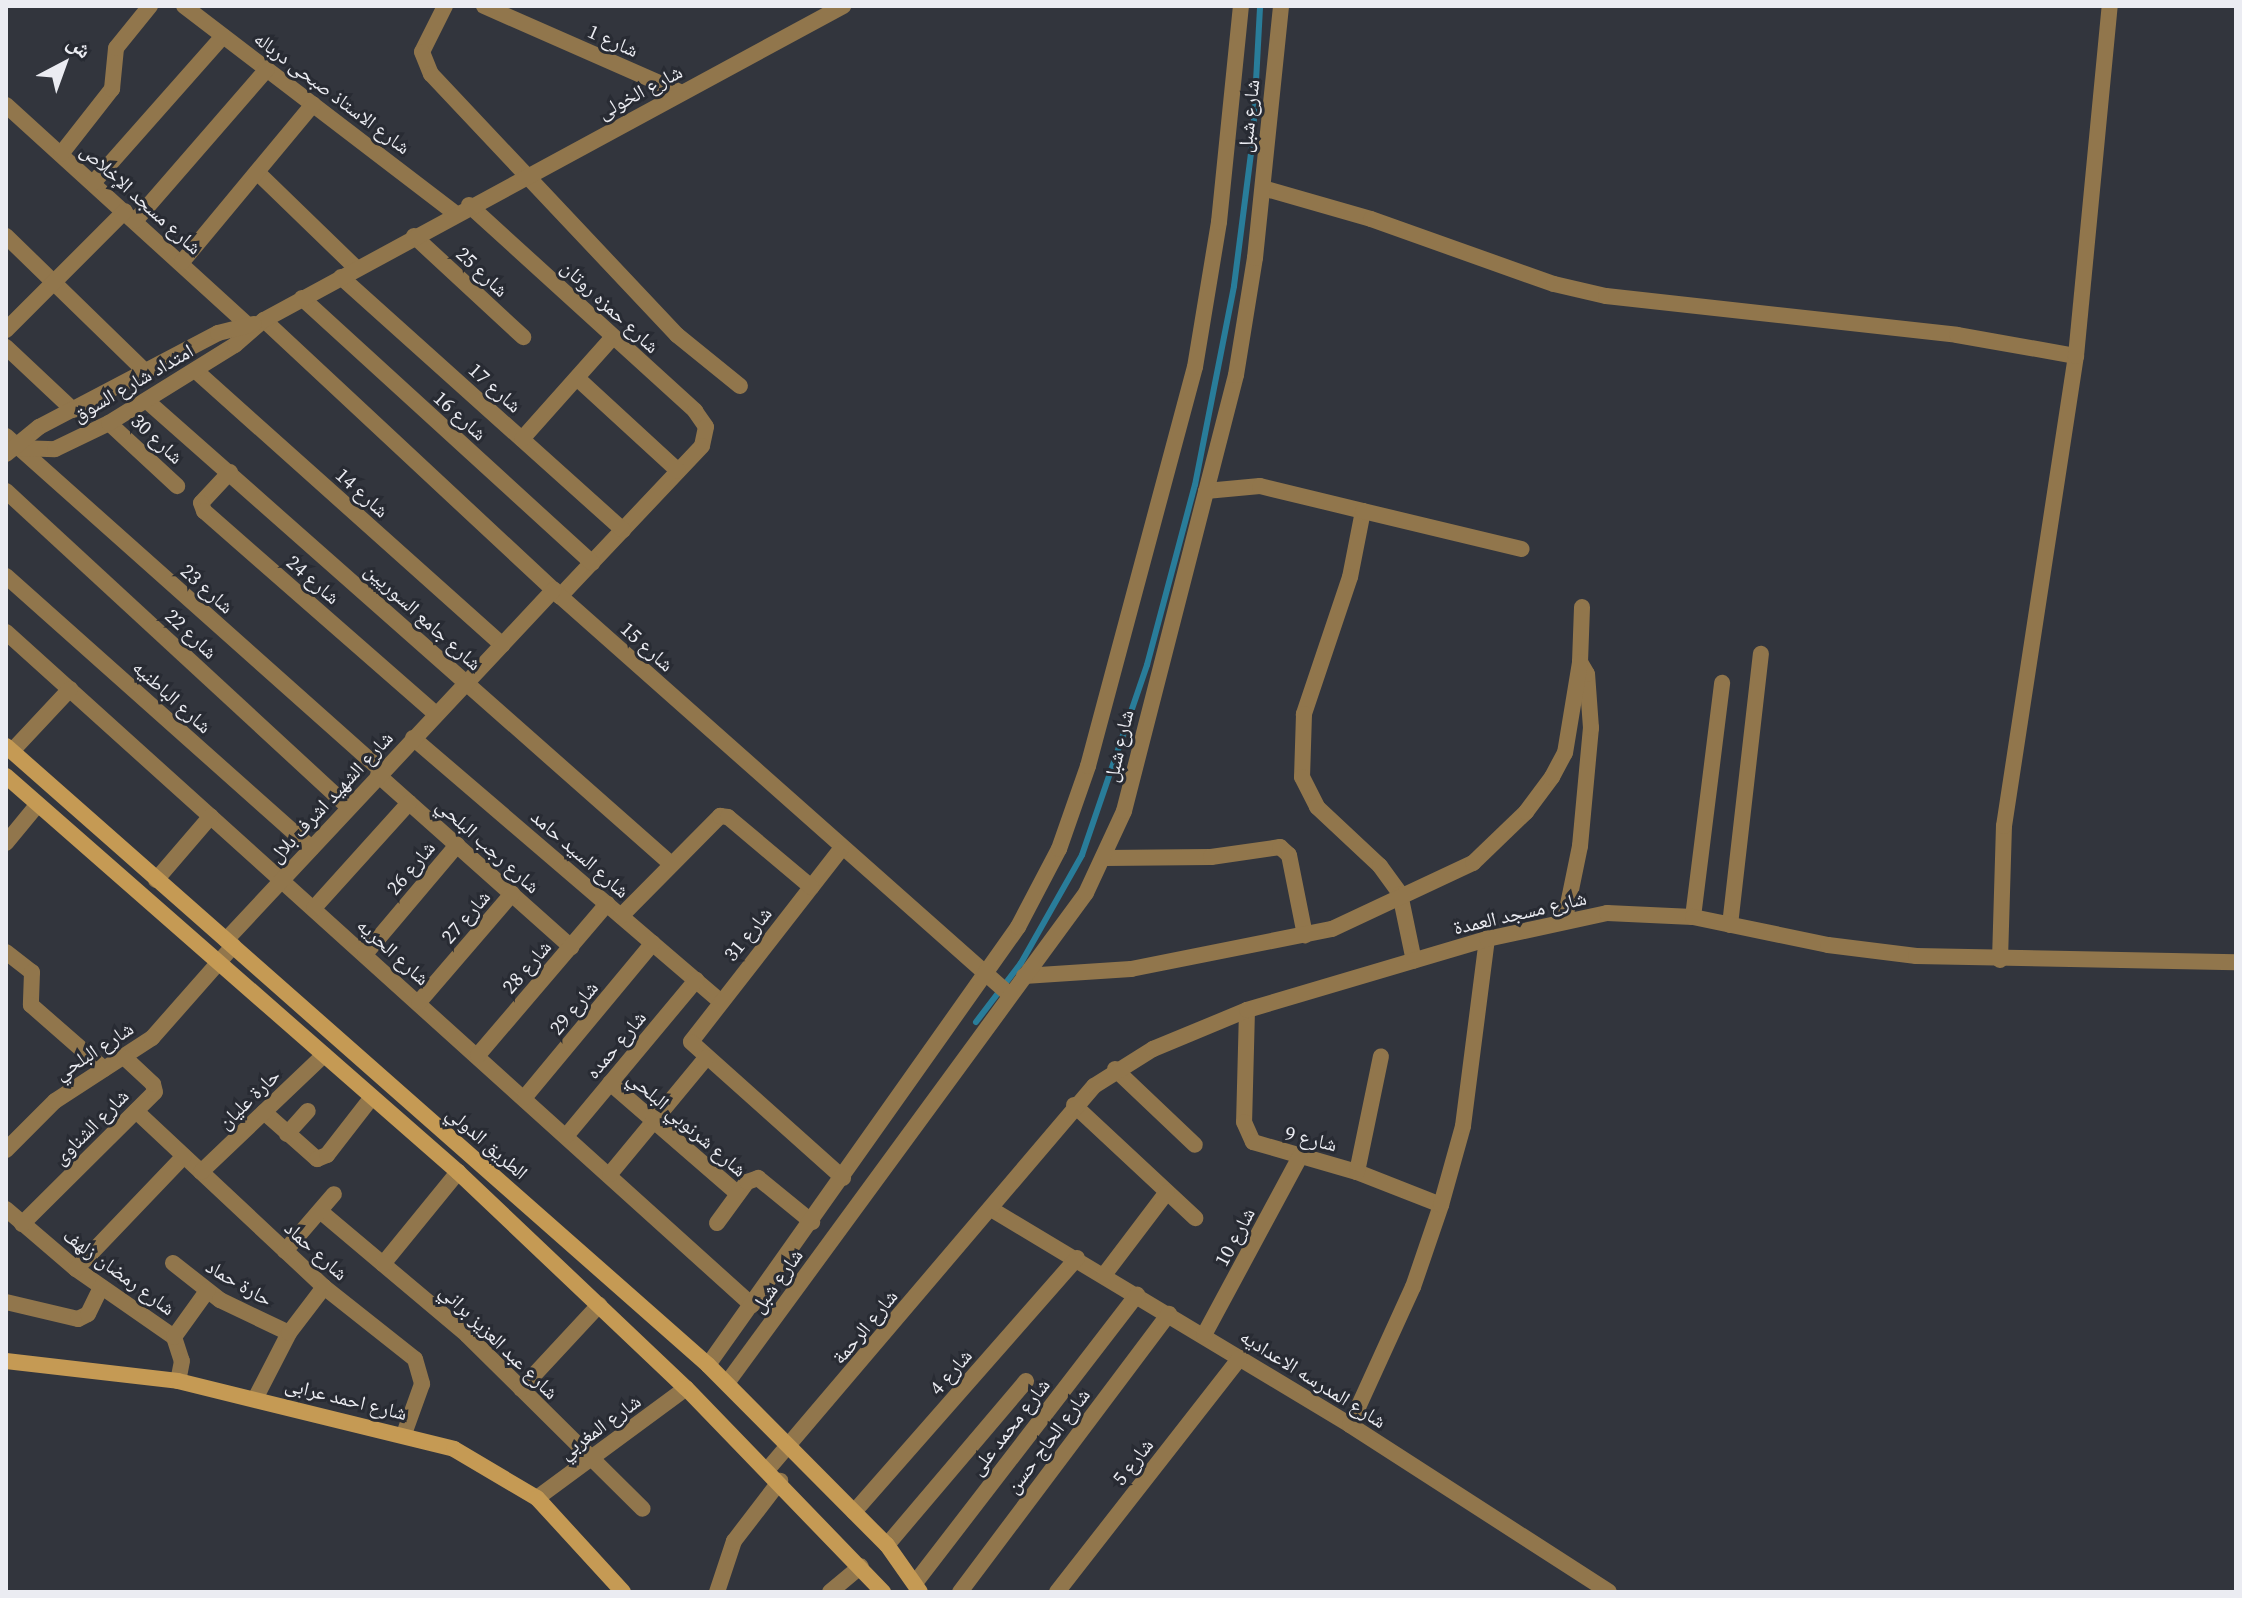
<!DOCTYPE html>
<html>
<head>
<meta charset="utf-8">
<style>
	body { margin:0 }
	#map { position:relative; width:2242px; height:1598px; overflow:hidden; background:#32353d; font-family:"Source Serif 4","Noto Naskh Arabic",serif }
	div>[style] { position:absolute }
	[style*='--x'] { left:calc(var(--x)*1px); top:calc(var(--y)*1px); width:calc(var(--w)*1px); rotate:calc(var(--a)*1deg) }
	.stream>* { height:6px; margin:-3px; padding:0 3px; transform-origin:3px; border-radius:3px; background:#297d9a }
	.street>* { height:16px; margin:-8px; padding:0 8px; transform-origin:8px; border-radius:8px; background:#91764c }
	.secondary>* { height:16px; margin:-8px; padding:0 8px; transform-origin:8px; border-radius:8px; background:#c59a54 }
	span { translate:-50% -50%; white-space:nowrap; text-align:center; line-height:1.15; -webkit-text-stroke:6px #282b33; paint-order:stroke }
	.street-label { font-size:20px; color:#ebecf2 }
	.frame { position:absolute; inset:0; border:8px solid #ebecf2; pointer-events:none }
	.north { position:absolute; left:24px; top:24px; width:80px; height:80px; -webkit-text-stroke:6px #282b33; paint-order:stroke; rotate:41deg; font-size:22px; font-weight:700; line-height:32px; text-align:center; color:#ebecf2 }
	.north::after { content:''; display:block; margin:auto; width:28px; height:36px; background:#ebecf2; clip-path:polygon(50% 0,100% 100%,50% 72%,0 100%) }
</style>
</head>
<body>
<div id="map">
	<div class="stream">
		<i style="--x:976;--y:1022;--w:74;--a:-52.7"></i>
		<i style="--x:1021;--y:963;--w:124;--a:-60.5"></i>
		<i style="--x:1082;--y:855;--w:201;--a:-71.1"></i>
		<i style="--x:1147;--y:665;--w:186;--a:-75.1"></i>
		<i style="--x:1195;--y:485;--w:203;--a:-78.9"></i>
		<i style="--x:1234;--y:286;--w:150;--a:-82.7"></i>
		<i style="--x:1253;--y:137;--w:131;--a:-86.9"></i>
	</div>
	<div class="street">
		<i style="--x:184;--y:6;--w:341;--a:37.4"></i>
		<i style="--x:445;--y:6;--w:51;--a:116.6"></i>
		<i style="--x:422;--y:52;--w:24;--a:68"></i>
		<i style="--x:431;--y:74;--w:359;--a:46.7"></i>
		<i style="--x:677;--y:335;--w:81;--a:39"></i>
		<i style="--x:484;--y:6;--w:216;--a:23.7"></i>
		<i style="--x:6;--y:105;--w:327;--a:42.3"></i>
		<i style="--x:61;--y:154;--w:83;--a:-51.9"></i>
		<i style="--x:112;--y:89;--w:41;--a:-84.4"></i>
		<i style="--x:116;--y:48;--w:54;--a:-51"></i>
		<i style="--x:257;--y:172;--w:138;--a:44.1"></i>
		<i style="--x:93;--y:183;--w:196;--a:-48.5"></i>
		<i style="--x:1263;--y:188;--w:112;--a:16"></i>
		<i style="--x:1371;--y:219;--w:194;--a:19.6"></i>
		<i style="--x:1554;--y:284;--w:53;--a:13"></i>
		<i style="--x:1606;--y:296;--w:353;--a:6.3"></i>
		<i style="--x:1957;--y:335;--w:121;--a:10"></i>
		<i style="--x:469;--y:205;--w:306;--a:42.3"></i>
		<i style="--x:695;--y:411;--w:19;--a:55"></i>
		<i style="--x:706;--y:427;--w:19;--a:102"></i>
		<i style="--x:702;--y:446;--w:207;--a:133.4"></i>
		<i style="--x:135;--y:221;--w:201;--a:-49"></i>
		<i style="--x:6;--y:236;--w:195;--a:44.2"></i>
		<i style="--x:414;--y:236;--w:149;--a:42.8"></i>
		<i style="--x:182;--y:262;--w:205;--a:-50.3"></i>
		<i style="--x:341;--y:277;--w:379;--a:41.9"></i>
		<i style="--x:302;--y:298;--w:393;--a:42.4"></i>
		<i style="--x:264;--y:320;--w:405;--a:43"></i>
		<i style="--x:560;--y:596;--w:601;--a:41.56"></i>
		<i style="--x:6;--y:330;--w:168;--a:-45"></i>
		<i style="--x:6;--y:347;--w:92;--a:43.2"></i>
		<i style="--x:196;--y:371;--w:411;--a:41.8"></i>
		<i style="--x:577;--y:378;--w:137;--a:42.6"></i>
		<i style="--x:147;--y:401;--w:699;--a:41.46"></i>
		<i style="--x:109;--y:423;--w:93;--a:42.8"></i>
		<i style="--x:6;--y:436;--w:504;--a:41.7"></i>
		<i style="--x:522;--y:439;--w:137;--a:-48.3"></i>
		<i style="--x:19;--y:448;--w:36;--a:2"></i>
		<i style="--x:55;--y:449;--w:60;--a:-25.7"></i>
		<i style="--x:109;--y:423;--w:148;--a:-31.8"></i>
		<i style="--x:235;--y:345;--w:38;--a:-41"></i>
		<i style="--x:264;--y:320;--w:659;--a:-28.47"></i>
		<i style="--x:6;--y:454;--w:43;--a:-39.3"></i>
		<i style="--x:39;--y:427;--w:202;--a:-27.7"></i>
		<i style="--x:218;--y:333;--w:37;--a:-14"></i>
		<i style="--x:230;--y:472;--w:42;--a:133.1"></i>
		<i style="--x:201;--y:503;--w:9;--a:69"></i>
		<i style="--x:204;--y:511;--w:307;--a:41.2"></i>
		<i style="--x:6;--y:491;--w:466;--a:42.7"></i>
		<i style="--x:1206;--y:491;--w:54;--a:-5.3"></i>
		<i style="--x:1260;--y:486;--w:106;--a:13.6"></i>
		<i style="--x:1363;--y:511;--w:67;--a:101.1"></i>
		<i style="--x:1350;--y:577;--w:145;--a:108.6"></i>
		<i style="--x:1304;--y:714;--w:63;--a:91.8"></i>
		<i style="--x:1302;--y:777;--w:34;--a:63"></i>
		<i style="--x:1317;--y:807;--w:86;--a:43.1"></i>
		<i style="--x:1380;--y:866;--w:34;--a:54"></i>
		<i style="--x:1400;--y:894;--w:68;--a:78.2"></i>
		<i style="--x:1363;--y:511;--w:163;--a:13.5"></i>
		<i style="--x:6;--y:576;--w:409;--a:41.7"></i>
		<i style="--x:6;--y:632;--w:1005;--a:42.06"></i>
		<i style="--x:413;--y:738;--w:404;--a:40.6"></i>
		<i style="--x:12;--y:751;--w:85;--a:-46.9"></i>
		<i style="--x:378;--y:775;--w:259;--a:41.7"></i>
		<i style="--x:6;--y:843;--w:50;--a:-50.6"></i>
		<i style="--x:841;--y:849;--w:244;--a:127.9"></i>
		<i style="--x:691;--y:1042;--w:204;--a:41.8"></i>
		<i style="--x:1105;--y:858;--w:106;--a:-0.5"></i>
		<i style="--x:1211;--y:857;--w:70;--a:-8.2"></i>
		<i style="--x:1280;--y:847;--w:12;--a:42"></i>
		<i style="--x:1289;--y:855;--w:82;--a:78.7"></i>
		<i style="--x:156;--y:880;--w:84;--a:-49.3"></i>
		<i style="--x:314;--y:908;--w:142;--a:-47.9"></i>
		<i style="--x:621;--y:916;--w:141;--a:-45.3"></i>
		<i style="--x:720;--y:816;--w:8;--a:7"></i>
		<i style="--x:728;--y:817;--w:109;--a:40.1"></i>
		<i style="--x:1693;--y:917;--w:236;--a:-82.9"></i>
		<i style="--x:1565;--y:919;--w:75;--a:-78.4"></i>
		<i style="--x:1580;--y:846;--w:119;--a:-84.7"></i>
		<i style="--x:1591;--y:728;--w:54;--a:-94.2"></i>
		<i style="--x:1587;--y:674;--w:14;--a:-120"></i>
		<i style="--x:1580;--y:662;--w:55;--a:-87.9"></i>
		<i style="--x:1730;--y:925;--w:273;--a:-83.5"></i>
		<i style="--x:226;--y:940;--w:480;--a:-46.9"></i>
		<i style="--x:6;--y:952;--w:33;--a:38"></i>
		<i style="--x:32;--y:972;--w:33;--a:92"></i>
		<i style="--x:31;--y:1005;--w:97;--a:41.2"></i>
		<i style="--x:365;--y:954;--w:143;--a:-49.8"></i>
		<i style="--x:2000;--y:960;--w:134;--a:-88.3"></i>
		<i style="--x:2004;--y:826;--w:475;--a:-81.3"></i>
		<i style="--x:2076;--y:356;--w:352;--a:-84.5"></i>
		<i style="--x:1024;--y:976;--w:107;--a:-3.7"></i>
		<i style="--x:1131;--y:969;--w:205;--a:-11.3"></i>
		<i style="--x:1332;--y:929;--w:156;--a:-25.1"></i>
		<i style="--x:1473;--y:863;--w:74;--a:-43.9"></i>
		<i style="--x:1526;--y:812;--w:44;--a:-53.4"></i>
		<i style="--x:1552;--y:777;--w:27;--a:-62"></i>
		<i style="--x:1565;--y:753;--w:92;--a:-80.6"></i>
		<i style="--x:419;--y:1002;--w:143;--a:-49.3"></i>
		<i style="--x:1247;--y:1010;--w:112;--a:91.5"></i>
		<i style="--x:1244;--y:1122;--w:22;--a:66"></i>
		<i style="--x:1253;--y:1142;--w:108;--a:16.1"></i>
		<i style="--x:1357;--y:1172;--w:90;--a:21.4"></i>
		<i style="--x:478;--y:1055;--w:199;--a:-49.5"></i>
		<i style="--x:1115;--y:1069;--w:110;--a:43.5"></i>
		<i style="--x:610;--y:1083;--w:169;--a:40.9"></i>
		<i style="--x:525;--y:1097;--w:200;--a:-50.3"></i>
		<i style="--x:1074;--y:1105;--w:166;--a:43"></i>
		<i style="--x:136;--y:1111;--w:258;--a:43.1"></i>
		<i style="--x:324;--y:1287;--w:116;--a:38.4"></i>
		<i style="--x:415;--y:1359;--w:26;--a:74"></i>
		<i style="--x:422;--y:1384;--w:53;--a:109.8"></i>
		<i style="--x:264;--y:1112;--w:71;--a:41.6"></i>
		<i style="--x:317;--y:1159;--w:11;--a:-22"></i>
		<i style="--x:327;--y:1155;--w:73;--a:-52.2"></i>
		<i style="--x:287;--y:1134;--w:31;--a:-48"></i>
		<i style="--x:567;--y:1135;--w:202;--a:-50.2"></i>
		<i style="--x:6;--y:1150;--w:69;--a:-45"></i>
		<i style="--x:55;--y:1101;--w:116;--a:-33"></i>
		<i style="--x:152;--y:1038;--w:123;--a:-48.6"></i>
		<i style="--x:201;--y:1172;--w:170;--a:-43.6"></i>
		<i style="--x:1357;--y:1172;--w:118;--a:-78.3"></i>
		<i style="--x:610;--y:1174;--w:151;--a:-50.4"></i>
		<i style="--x:6;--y:1209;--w:92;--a:40.6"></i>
		<i style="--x:76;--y:1269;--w:119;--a:34.8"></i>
		<i style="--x:174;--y:1337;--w:25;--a:72"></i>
		<i style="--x:182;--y:1361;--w:20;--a:101"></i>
		<i style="--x:991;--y:1209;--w:419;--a:31"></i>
		<i style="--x:1350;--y:1425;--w:308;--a:32.8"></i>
		<i style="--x:320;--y:1211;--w:192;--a:40.1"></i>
		<i style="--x:467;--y:1335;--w:247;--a:44.7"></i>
		<i style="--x:717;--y:1223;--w:51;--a:-53.8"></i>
		<i style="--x:747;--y:1182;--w:12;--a:-20"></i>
		<i style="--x:758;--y:1178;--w:70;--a:39.2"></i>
		<i style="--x:22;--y:1224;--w:187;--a:-44.8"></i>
		<i style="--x:155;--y:1092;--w:8;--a:-104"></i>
		<i style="--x:153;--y:1084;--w:38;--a:-137"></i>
		<i style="--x:285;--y:1251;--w:75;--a:-49.3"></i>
		<i style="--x:173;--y:1263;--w:60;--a:38.2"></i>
		<i style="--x:220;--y:1300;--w:76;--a:25.6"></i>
		<i style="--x:383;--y:1264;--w:119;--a:-50.8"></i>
		<i style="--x:76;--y:1269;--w:156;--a:-46.3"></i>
		<i style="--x:1104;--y:1275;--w:104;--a:-52.8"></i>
		<i style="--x:6;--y:1302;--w:74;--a:13.3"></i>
		<i style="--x:78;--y:1319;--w:11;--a:-27"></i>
		<i style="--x:88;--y:1314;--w:30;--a:-64"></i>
		<i style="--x:1204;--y:1335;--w:202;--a:-61.7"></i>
		<i style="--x:174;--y:1337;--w:57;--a:-54.3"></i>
		<i style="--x:708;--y:1365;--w:537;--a:-54.71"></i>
		<i style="--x:1018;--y:927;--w:88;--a:-62.3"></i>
		<i style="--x:1059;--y:849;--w:88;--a:-70.7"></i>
		<i style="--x:1088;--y:766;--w:413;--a:-75"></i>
		<i style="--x:1195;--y:367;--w:147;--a:-80.6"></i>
		<i style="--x:1219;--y:222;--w:217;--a:-84.2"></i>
		<i style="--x:727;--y:1383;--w:607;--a:-53.77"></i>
		<i style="--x:1086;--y:893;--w:90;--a:-65.1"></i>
		<i style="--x:1124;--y:811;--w:450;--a:-75.6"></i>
		<i style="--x:1236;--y:375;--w:119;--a:-80.8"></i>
		<i style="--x:1255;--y:258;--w:253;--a:-84.1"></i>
		<i style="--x:521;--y:1389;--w:115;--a:-47.1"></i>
		<i style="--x:256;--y:1397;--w:72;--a:-62.7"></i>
		<i style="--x:289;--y:1333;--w:58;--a:-52.7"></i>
		<i style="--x:1350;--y:1425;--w:152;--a:-65.5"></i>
		<i style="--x:1413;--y:1287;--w:87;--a:-71.1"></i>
		<i style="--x:1441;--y:1205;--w:82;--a:-74.4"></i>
		<i style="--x:1463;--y:1126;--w:189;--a:-82.7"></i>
		<i style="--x:768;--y:1469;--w:503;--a:-49.6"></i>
		<i style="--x:1094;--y:1086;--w:70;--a:-32.1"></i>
		<i style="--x:1153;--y:1049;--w:102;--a:-22.5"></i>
		<i style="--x:1247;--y:1010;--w:250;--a:-16.5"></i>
		<i style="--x:1487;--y:939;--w:123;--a:-12.2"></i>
		<i style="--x:1607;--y:913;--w:86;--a:2.7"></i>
		<i style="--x:1693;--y:917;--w:138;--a:11.7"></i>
		<i style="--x:1828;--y:945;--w:89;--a:7.1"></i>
		<i style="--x:1916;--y:956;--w:320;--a:1.1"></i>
		<i style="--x:537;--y:1498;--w:185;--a:-36.4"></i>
		<i style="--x:854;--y:1512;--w:338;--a:-48.7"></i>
		<i style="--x:887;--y:1545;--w:215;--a:-49.7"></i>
		<i style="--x:915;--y:1583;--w:364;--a:-52.4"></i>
		<i style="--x:717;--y:1592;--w:54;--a:-71.6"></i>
		<i style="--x:734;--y:1541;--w:76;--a:-52.5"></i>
		<i style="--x:830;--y:1592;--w:40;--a:-40"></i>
		<i style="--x:960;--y:1592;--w:348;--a:-53.1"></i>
		<i style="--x:1057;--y:1592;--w:297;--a:-52"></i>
	</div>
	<div class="secondary">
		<i style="--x:6;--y:746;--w:936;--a:41.4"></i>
		<i style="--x:708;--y:1365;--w:254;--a:45.2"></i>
		<i style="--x:887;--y:1545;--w:57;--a:54.9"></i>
		<i style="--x:6;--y:776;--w:601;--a:41.22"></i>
		<i style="--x:458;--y:1172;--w:314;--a:43.5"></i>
		<i style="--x:686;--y:1388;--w:284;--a:46"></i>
		<i style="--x:6;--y:1361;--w:173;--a:6.6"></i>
		<i style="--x:178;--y:1381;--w:284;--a:13.8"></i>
		<i style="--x:454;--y:1449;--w:96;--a:30.6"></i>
		<i style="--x:537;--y:1498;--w:127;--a:47.5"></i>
	</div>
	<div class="street-label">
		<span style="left:613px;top:41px;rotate:24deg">شارع 1</span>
		<span style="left:640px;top:92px;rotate:-28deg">شارع الخولى</span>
		<span style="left:332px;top:93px;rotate:37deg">شارع الاستاذ صبحى درباله</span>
		<span style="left:1249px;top:116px;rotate:-84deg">شارع شبل</span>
		<span style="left:141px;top:199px;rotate:42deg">شارع مسجد الإخلاص</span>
		<span style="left:482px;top:272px;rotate:43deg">شارع 25</span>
		<span style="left:610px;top:307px;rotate:43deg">شارع حمزه روتان</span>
		<span style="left:133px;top:383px;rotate:-30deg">امتداد شارع السوق</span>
		<span style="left:495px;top:388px;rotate:42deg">شارع 17</span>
		<span style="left:460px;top:416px;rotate:42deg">شارع 16</span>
		<span style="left:157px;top:439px;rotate:43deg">شارع 30</span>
		<span style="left:362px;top:493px;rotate:42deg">شارع 14</span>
		<span style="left:313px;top:580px;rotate:41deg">شارع 24</span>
		<span style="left:207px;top:589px;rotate:42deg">شارع 23</span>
		<span style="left:423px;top:617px;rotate:42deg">شارع جامع السوريين</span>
		<span style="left:191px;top:634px;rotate:43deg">شارع 22</span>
		<span style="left:647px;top:647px;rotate:42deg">شارع 15</span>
		<span style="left:172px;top:697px;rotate:42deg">شارع الباطنيه</span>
		<span style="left:1119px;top:746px;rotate:-77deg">شارع شبل</span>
		<span style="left:331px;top:797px;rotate:-47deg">شارع الشهيد اشرف بلال</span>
		<span style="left:488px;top:846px;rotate:42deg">شارع رجب البلحي</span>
		<span style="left:580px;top:854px;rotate:41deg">شارع السيد حامد</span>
		<span style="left:411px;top:868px;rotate:-50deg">شارع 26</span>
		<span style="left:1520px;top:913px;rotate:-13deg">شارع مسجد العمدة</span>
		<span style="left:466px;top:917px;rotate:-49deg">شارع 27</span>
		<span style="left:748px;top:934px;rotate:-51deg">شارع 31</span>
		<span style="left:393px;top:952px;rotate:42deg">شارع الحريه</span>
		<span style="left:527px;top:967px;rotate:-49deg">شارع 28</span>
		<span style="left:574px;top:1008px;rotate:-50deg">شارع 29</span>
		<span style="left:616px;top:1045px;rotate:-50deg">شارع حمده</span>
		<span style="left:94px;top:1051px;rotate:-33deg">شارع البلحي</span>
		<span style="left:249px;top:1099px;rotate:-44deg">حارة عليان</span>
		<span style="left:687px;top:1124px;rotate:41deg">شارع شرنوبي البلحي</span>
		<span style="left:91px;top:1127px;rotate:-45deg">شارع الشناوى</span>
		<span style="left:1311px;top:1139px;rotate:14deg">شارع 9</span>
		<span style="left:487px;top:1143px;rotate:41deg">الطريق الدولي</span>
		<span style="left:1235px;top:1237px;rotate:-62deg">شارع 10</span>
		<span style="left:316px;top:1251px;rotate:42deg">شارع حماد</span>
		<span style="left:119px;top:1272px;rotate:36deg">شارع رمضان زلهف</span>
		<span style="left:777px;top:1281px;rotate:-54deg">شارع شبل</span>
		<span style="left:239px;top:1283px;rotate:30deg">حارة حماد</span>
		<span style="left:865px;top:1327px;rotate:-50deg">شارع الرحمة</span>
		<span style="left:499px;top:1342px;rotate:44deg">شارع عبد العزيز براني</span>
		<span style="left:951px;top:1372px;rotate:-49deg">شارع 4</span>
		<span style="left:1313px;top:1379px;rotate:32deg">شارع المدرسه الاعداديه</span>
		<span style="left:346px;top:1399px;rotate:14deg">شارع احمد عرابى</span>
		<span style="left:600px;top:1427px;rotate:-36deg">شارع المغربي</span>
		<span style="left:1010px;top:1427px;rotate:-52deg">شارع محمد على</span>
		<span style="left:1048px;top:1441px;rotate:-53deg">شارع الحاج حسن</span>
		<span style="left:1133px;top:1462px;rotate:-52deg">شارع 5</span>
	</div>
	<div class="frame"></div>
	<div class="north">ش</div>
</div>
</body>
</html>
